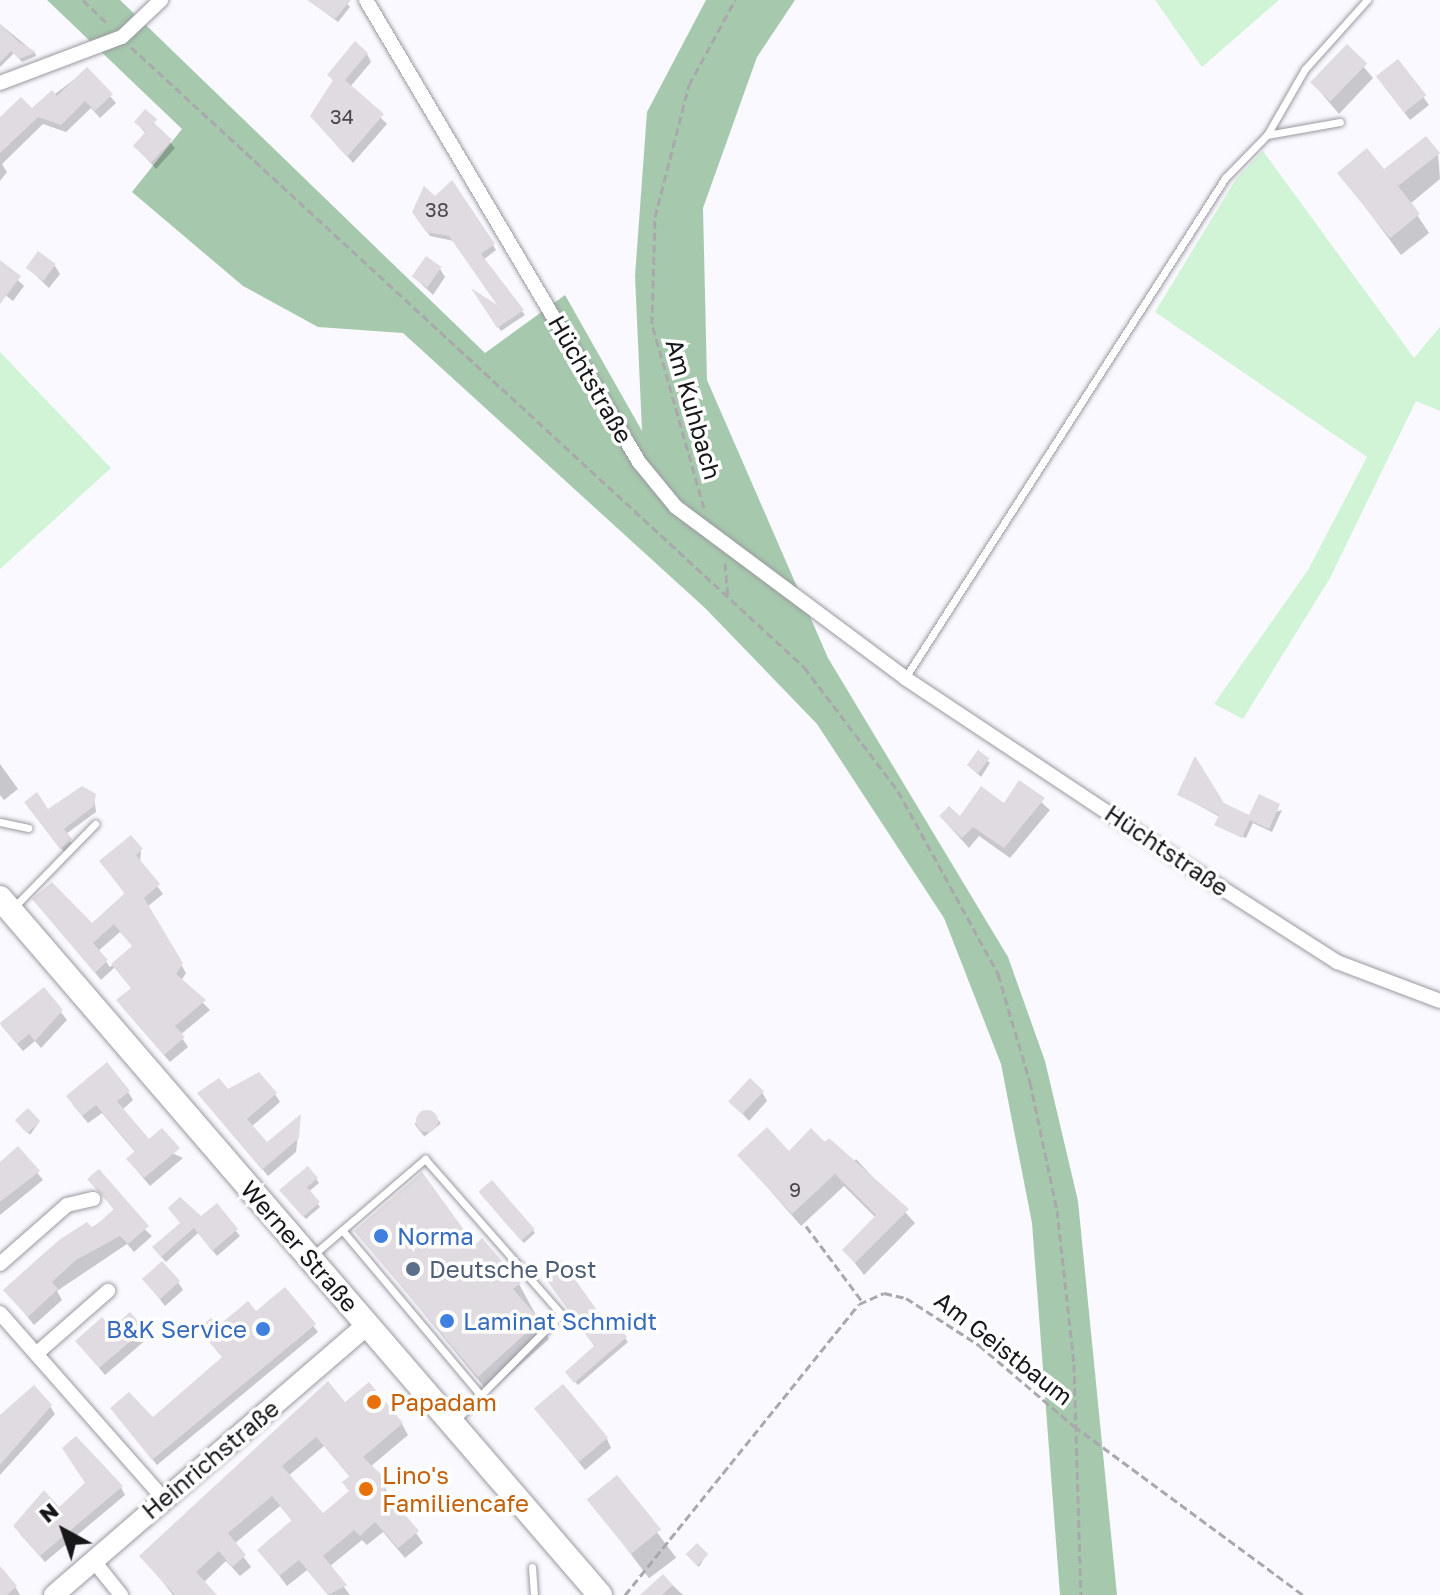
<!DOCTYPE html>
<html>
<head>
<meta charset="utf-8">
<style>
	body { margin:0 }
	#map { position:relative; width:1440px; height:1595px; overflow:hidden; background:#faf9ff; font-family:"Golos Text",sans-serif }
	div>[style] { position:absolute }
	[style*='--x'] { left:calc(var(--x)*1px); top:calc(var(--y)*1px); width:calc(var(--w)*1px); rotate:calc(var(--a)*1deg) }
	.green>* { inset:0; background:#d1f4d7 }
	.forest>* { inset:0; background:#a6c9ad }
	.shadow>* { inset:0; background:#0003; transform-origin:0 0 }
	.building>* { inset:0; background:#e0dbe0; transform-origin:0 0 }
	.round { border-radius:50% }
	.path>* { height:3px; margin-top:-1.5px; transform-origin:0; background:repeating-linear-gradient(90deg,#a9a8ac 0 8px,transparent 0 12px) }
	.roads { filter:drop-shadow(0 0 2px #9a99a0) drop-shadow(0 0 2px #9a99a0) }
	.lane>* { height:7px; margin:-3.5px; padding:0 3.5px; transform-origin:3.5px; border-radius:3.5px; background:#fff }
	.street>* { height:14px; margin:-7px; padding:0 7px; transform-origin:7px; border-radius:7px; background:#fff }
	.secondary>* { height:20px; margin:-10px; padding:0 10px; transform-origin:10px; border-radius:10px; background:#fff }
	.primary>* { height:24px; margin:-12px; padding:0 12px; transform-origin:12px; border-radius:12px; background:#fff }
	.dots>* { width:22px; height:22px; translate:-50% -50%; box-sizing:border-box; border:4px solid #fff; border-radius:50% }
	span { translate:-50% -50%; white-space:nowrap; text-align:center; line-height:1.15; -webkit-text-stroke:7px #fff; paint-order:stroke }
	.number-label { font-size:20px; color:#49474b }
	.number-label span { -webkit-text-stroke-width:0 }
	.street-label { font-size:24px; color:#171619 }
	.shop-label { font-size:24px; color:#366cbe }
	.left { translate:0 -50%; text-align:left }
	.right { translate:-100% -50%; text-align:right }
	.service-label { font-size:24px; color:#4e5e75 }
	.food-label { font-size:24px; color:#c56008 }
	.north { position:absolute; left:24px; top:1491px; width:80px; height:80px; -webkit-text-stroke:6px #fff; paint-order:stroke; rotate:320deg; font-size:22px; font-weight:700; line-height:32px; text-align:center; color:#171619 }
	.north::after { content:''; display:block; margin:auto; width:28px; height:36px; background:#171619; clip-path:polygon(50% 0,100% 100%,50% 72%,0 100%) }
</style>
</head>
<body>
<div id="map">
	<div class="green">
		<i style="clip-path:polygon(1155px 0,1279px 0,1202px 67px)"></i>
		<i style="clip-path:polygon(1263px 151px,1414px 358px,1440px 327px,1440px 411px,1416px 401px,1330px 578px,1243px 719px,1214px 704px,1308px 570px,1367px 457px,1155px 312px,1236px 179px)"></i>
		<i style="clip-path:polygon(0 352px,111px 468px,0 569px)"></i>
	</div>
	<div class="forest">
		<i style="clip-path:polygon(47px 0,120px 0,485px 353px,565px 295px,642px 431px,635px 276px,647px 112px,706px 0,795px 0,757px 57px,703px 208px,707px 380px,828px 658px,1008px 957px,1045px 1061px,1078px 1201px,1117px 1595px,1060px 1595px,1032px 1223px,1001px 1064px,944px 918px,817px 724px,705px 608px,403px 333px,318px 327px,243px 286px,132px 192px,182px 129px)"></i>
	</div>
	<div class="shadow">
		<i style="clip-path:polygon(308px 0,344px 0,350px 7px,338px 22px)"></i>
		<i style="clip-path:polygon(0 24px,35px 53px,36px 56px,22px 62px,14px 53px,0 67px)"></i>
		<i style="clip-path:polygon(1347px 47px,1373px 78px,1339px 114px,1312px 82px)"></i>
		<i style="clip-path:polygon(367px 54px,371px 62px,350px 87px,387px 124px,353px 163px,312px 116px,334px 82px,329px 75px)"></i>
		<i style="clip-path:polygon(1398px 62px,1429px 105px,1410px 120px,1383px 85px)"></i>
		<i style="clip-path:polygon(87px 70px,116px 103px,100px 118px,91px 108px,66px 132px,43px 124px,2px 164px,7px 172px,0 181px,0 119px,32px 111px)"></i>
		<i style="clip-path:polygon(145px 112px,175px 148px,156px 169px,135px 146px,146px 134px,136px 122px)"></i>
		<i style="clip-path:polygon(1438px 154px,1440px 179px,1410px 204px,1429px 233px,1401px 255px,1340px 173px,1384px 172px)"></i>
		<i style="clip-path:polygon(452px 182px,496px 250px,483px 260px,525px 315px,501px 331px,477px 295px,503px 311px,454px 241px,430px 236px,417px 218px)"></i>
		<i style="clip-path:polygon(0 263px,24px 286px,13px 301px,0 291px)"></i>
		<i style="clip-path:polygon(55px 266px,60px 274px,49px 288px,28px 268px)"></i>
		<i style="clip-path:polygon(440px 269px,445px 277px,433px 295px,414px 277px)"></i>
		<i style="clip-path:polygon(978px 753px,990px 763px,981px 777px,969px 766px)"></i>
		<i style="clip-path:polygon(0 764px,18px 789px,4px 800px,0 795px)"></i>
		<i style="clip-path:polygon(1020px 783px,1050px 810px,1010px 858px,979px 836px,969px 848px,941px 817px,960px 820px,1005px 805px)"></i>
		<i style="clip-path:polygon(1180px 795px,1250px 818px,1282px 810px,1272px 832px,1253px 823px,1246px 838px,1217px 826px,1220px 817px)"></i>
		<i style="clip-path:polygon(94px 796px,96px 812px,66px 834px,73px 845px,64px 852px,29px 808px,47px 811px)"></i>
		<i style="clip-path:polygon(evenodd,141px 850px,140px 863px,163px 894px,147px 907px,186px 973px,181px 981px,210px 1010px,180px 1035px,188px 1047px,170px 1062px,124px 1009px,119px 1001px,132px 989px,115px 967px,101px 980px,34px 900px,91px 926px,126px 895px,101px 862px,141px 850px,120px 932px,134px 947px,110px 967px,98px 951px,120px 932px)"></i>
		<i style="clip-path:polygon(44px 990px,67px 1020px,41px 1048px,35px 1041px,23px 1051px,1px 1025px)"></i>
		<i style="clip-path:polygon(128px 1092px,133px 1100px,122px 1110px,149px 1142px,183px 1158px,150px 1186px,128px 1160px,136px 1153px,102px 1113px,88px 1123px,73px 1105px)"></i>
		<i style="clip-path:polygon(762px 1092px,767px 1101px,749px 1121px,732px 1102px)"></i>
		<i style="clip-path:polygon(200px 1094px,275px 1094px,280px 1102px,251px 1127px,267px 1145px,300px 1117px,296px 1152px,268px 1176px)"></i>
		<i style="left:431px;top:1111px;width:16px;height:21px;rotate:52deg"></i>
		<i style="clip-path:polygon(39px 1122px,30px 1135px,20px 1123px)"></i>
		<i style="clip-path:polygon(811px 1131px,852px 1163px,856px 1159px,915px 1223px,864px 1275px,845px 1250px,876px 1218px,844px 1186px,801px 1226px,739px 1155px,788px 1154px)"></i>
		<i style="clip-path:polygon(18px 1149px,43px 1180px,0 1215px,0 1165px)"></i>
		<i style="clip-path:polygon(308px 1168px,319px 1183px,308px 1192px,320px 1207px,306px 1219px,284px 1194px)"></i>
		<i style="clip-path:polygon(90px 1179px,152px 1236px,134px 1252px,127px 1244px,57px 1291px,62px 1300px,34px 1325px,6px 1290px,115px 1211px)"></i>
		<i style="clip-path:polygon(483px 1195px,533px 1230px,535px 1233px,524px 1243px)"></i>
		<i style="clip-path:polygon(216px 1206px,240px 1236px,217px 1256px,198px 1233px,166px 1262px,158px 1253px)"></i>
		<i style="clip-path:polygon(356px 1231px,519px 1284px,549px 1339px,489px 1393px)"></i>
		<i style="clip-path:polygon(145px 1280px,178px 1282px,183px 1290px,165px 1306px)"></i>
		<i style="clip-path:polygon(284px 1289px,318px 1332px,157px 1465px,116px 1415px,153px 1420px,223px 1358px,200px 1330px,256px 1313px)"></i>
		<i style="clip-path:polygon(618px 1329px,628px 1342px,578px 1385px,569px 1375px)"></i>
		<i style="clip-path:polygon(143px 1330px,148px 1338px,105px 1375px,77px 1341px)"></i>
		<i style="clip-path:polygon(evenodd,344px 1405px,402px 1424px,408px 1435px,370px 1467px,423px 1543px,405px 1558px,383px 1532px,367px 1545px,362px 1540px,329px 1567px,350px 1595px,328px 1595px,307px 1570px,287px 1586px,260px 1550px,293px 1522px,280px 1506px,234px 1544px,251px 1567px,240px 1576px,226px 1561px,203px 1583px,213px 1595px,173px 1595px,142px 1556px,344px 1405px,324px 1446px,351px 1478px,350px 1493px,322px 1516px,288px 1476px,324px 1446px)"></i>
		<i style="clip-path:polygon(50px 1406px,55px 1414px,0 1475px,0 1417px)"></i>
		<i style="clip-path:polygon(536px 1409px,607px 1439px,611px 1448px,585px 1470px)"></i>
		<i style="left:616px;top:1478px;width:100px;height:34px;rotate:53deg"></i>
		<i style="clip-path:polygon(121px 1487px,125px 1495px,45px 1562px,20px 1534px,58px 1510px)"></i>
		<i style="clip-path:polygon(706px 1555px,699px 1567px,690px 1558px)"></i>
		<i style="clip-path:polygon(0 1570px,16px 1588px,20px 1595px,0 1595px)"></i>
		<i style="clip-path:polygon(664px 1577px,683px 1595px,647px 1595px)"></i>
	</div>
	<div class="building">
		<i style="clip-path:polygon(307px 0,351px 0,335px 19px)"></i>
		<i style="clip-path:polygon(0 24px,19px 42px,36px 52px,19px 59px,11px 51px,16px 46px,0 62px)"></i>
		<i style="clip-path:polygon(355px 41px,368px 53px,345px 80px,384px 114px,347px 157px,310px 116px,333px 80px,327px 75px)"></i>
		<i style="left:1347px;top:44px;width:28px;height:53px;rotate:44deg"></i>
		<i style="left:1398px;top:59px;width:46px;height:28px;rotate:52deg"></i>
		<i style="clip-path:polygon(87px 67px,113px 94px,95px 111px,85px 101px,61px 125px,38px 117px,0 153px,0 117px,21px 97px,32px 108px,52px 90px,57px 96px)"></i>
		<i style="left:145px;top:109px;width:16px;height:17px;rotate:40deg"></i>
		<i style="left:154px;top:123px;width:25px;height:31px;rotate:43deg"></i>
		<i style="clip-path:polygon(1426px 136px,1440px 153px,1398px 186px,1420px 214px,1390px 238px,1337px 173px,1367px 148px,1384px 169px)"></i>
		<i style="clip-path:polygon(452px 180px,495px 244px,481px 254px,524px 310px,497px 328px,471px 288px,497px 305px,449px 236px,426px 232px,412px 212px,424px 186px,435px 196px)"></i>
		<i style="left:38px;top:251px;width:22px;height:21px;rotate:36deg"></i>
		<i style="left:426px;top:256px;width:19px;height:25px;rotate:35deg"></i>
		<i style="clip-path:polygon(0 260px,21px 276px,0 304px)"></i>
		<i style="left:978px;top:750px;width:14px;height:19px;rotate:36deg"></i>
		<i style="clip-path:polygon(1195px 756px,1224px 803px,1249px 815px,1259px 794px,1280px 804px,1269px 829px,1250px 820px,1242px 838px,1214px 825px,1219px 815px,1177px 795px)"></i>
		<i style="clip-path:polygon(1019px 780px,1045px 798px,1004px 848px,973px 827px,962px 838px,939px 816px,949px 806px,960px 816px,981px 786px,1004px 803px)"></i>
		<i style="clip-path:polygon(82px 786px,96px 794px,94px 806px,64px 829px,72px 839px,60px 849px,24px 802px,37px 792px,48px 809px)"></i>
		<i style="clip-path:polygon(131px 835px,143px 849px,136px 855px,160px 884px,144px 898px,183px 963px,176px 974px,206px 1000px,175px 1026px,185px 1037px,164px 1055px,116px 1000px,131px 988px,111px 964px,132px 946px,114px 924px,93px 943px,108px 960px,95px 973px,32px 899px,52px 882px,92px 923px,125px 893px,99px 861px)"></i>
		<i style="clip-path:polygon(44px 987px,63px 1010px,35px 1041px,29px 1034px,17px 1044px,0 1023px)"></i>
		<i style="clip-path:polygon(107px 1062px,130px 1091px,117px 1101px,149px 1139px,162px 1128px,180px 1148px,144px 1178px,126px 1159px,135px 1151px,96px 1105px,82px 1116px,66px 1096px)"></i>
		<i style="clip-path:polygon(259px 1072px,277px 1093px,247px 1119px,267px 1142px,301px 1114px,299px 1138px,262px 1170px,197px 1093px,219px 1078px,228px 1089px)"></i>
		<i style="left:750px;top:1078px;width:19px;height:32px;rotate:43deg"></i>
		<i style="left:28px;top:1108px;width:18px;height:18px;rotate:47deg"></i>
		<i class="round" style="left:416px;top:1110px;width:22px;height:22px"></i>
		<i style="clip-path:polygon(767px 1127px,789px 1151px,811px 1128px,825px 1142px,829px 1138px,909px 1209px,855px 1263px,842px 1250px,876px 1215px,835px 1174px,792px 1214px,737px 1155px)"></i>
		<i style="clip-path:polygon(18px 1146px,40px 1171px,0 1202px,0 1162px)"></i>
		<i style="clip-path:polygon(308px 1166px,318px 1178px,307px 1187px,320px 1202px,303px 1217px,279px 1190px)"></i>
		<i style="clip-path:polygon(99px 1169px,149px 1226px,128px 1244px,120px 1236px,76px 1260px,52px 1282px,58px 1289px,28px 1317px,3px 1290px,59px 1240px,87px 1222px,93px 1228px,114px 1209px,87px 1179px)"></i>
		<i style="clip-path:polygon(422px 1172px,475px 1245px,482px 1238px,521px 1283px,513px 1289px,540px 1320px,478px 1377px,354px 1231px)"></i>
		<i style="left:492px;top:1180px;width:65px;height:18px;rotate:49deg"></i>
		<i style="clip-path:polygon(180px 1197px,201px 1216px,217px 1203px,238px 1229px,212px 1251px,194px 1228px,161px 1257px,152px 1247px,180px 1223px,168px 1208px)"></i>
		<i style="clip-path:polygon(561px 1260px,612px 1331px,618px 1326px,627px 1337px,574px 1383px,565px 1372px,594px 1346px,543px 1275px)"></i>
		<i style="left:162px;top:1261px;width:27px;height:27px;rotate:48deg"></i>
		<i style="clip-path:polygon(285px 1287px,316px 1324px,152px 1460px,110px 1408px,129px 1392px,153px 1417px,222px 1357px,198px 1329px,211px 1318px,218px 1326px,248px 1301px,256px 1311px)"></i>
		<i style="clip-path:polygon(130px 1312px,145px 1329px,99px 1368px,75px 1341px,102px 1317px,112px 1328px)"></i>
		<i style="clip-path:polygon(evenodd,328px 1381px,345px 1402px,369px 1382px,403px 1423px,363px 1457px,391px 1484px,384px 1490px,419px 1531px,398px 1548px,375px 1522px,360px 1536px,354px 1530px,323px 1556px,347px 1585px,328px 1595px,299px 1560px,279px 1576px,257px 1550px,292px 1520px,272px 1496px,228px 1533px,246px 1555px,232px 1567px,219px 1551px,196px 1572px,217px 1595px,175px 1595px,139px 1556px,328px 1381px,316px 1437px,350px 1476px,342px 1482px,349px 1491px,323px 1513px,282px 1466px,316px 1437px)"></i>
		<i style="left:563px;top:1384px;width:70px;height:38px;rotate:50deg"></i>
		<i style="clip-path:polygon(34px 1385px,52px 1405px,0 1465px,0 1415px)"></i>
		<i style="clip-path:polygon(76px 1436px,123px 1486px,40px 1556px,13px 1526px,44px 1490px,59px 1507px,85px 1483px,62px 1448px)"></i>
		<i style="left:617px;top:1475px;width:70px;height:39px;rotate:51deg"></i>
		<i style="left:697px;top:1543px;width:16px;height:16px;rotate:45deg"></i>
		<i style="clip-path:polygon(0 1566px,17px 1586px,7px 1595px,0 1595px)"></i>
		<i style="clip-path:polygon(663px 1574px,673px 1585px,662px 1595px,640px 1595px)"></i>
	</div>
	<div class="path">
		<i style="--x:83;--y:0;--w:36;--a:44"></i>
		<i style="--x:131;--y:47;--w:915;--a:42.65"></i>
		<i style="--x:804;--y:667;--w:156;--a:52.8"></i>
		<i style="--x:898;--y:791;--w:209;--a:61.3"></i>
		<i style="--x:998;--y:974;--w:113;--a:73.5"></i>
		<i style="--x:1030;--y:1082;--w:131;--a:78.1"></i>
		<i style="--x:1057;--y:1210;--w:155;--a:83.7"></i>
		<i style="--x:1074;--y:1364;--w:231;--a:88.3"></i>
		<i style="--x:704;--y:508;--w:191;--a:-105.8"></i>
		<i style="--x:652;--y:324;--w:107;--a:-88.4"></i>
		<i style="--x:655;--y:217;--w:136;--a:-75.6"></i>
		<i style="--x:689;--y:85;--w:97;--a:-61.6"></i>
		<i style="--x:725;--y:563;--w:32;--a:85"></i>
		<i style="--x:806;--y:1226;--w:94;--a:53.3"></i>
		<i style="--x:625;--y:1595;--w:373;--a:-51.2"></i>
		<i style="--x:859;--y:1304;--w:27;--a:-24"></i>
		<i style="--x:884;--y:1293;--w:23;--a:13"></i>
		<i style="--x:906;--y:1298;--w:87;--a:32.8"></i>
		<i style="--x:979;--y:1345;--w:125;--a:40.5"></i>
		<i style="--x:1074;--y:1426;--w:285;--a:36.4"></i>
	</div>
	<div class="roads">
		<div class="lane">
			<i style="--x:1267;--y:135;--w:76;--a:-60.1"></i>
			<i style="--x:1305;--y:69;--w:93;--a:-48.1"></i>
			<i style="--x:905;--y:678;--w:594;--a:-57.38"></i>
			<i style="--x:1225;--y:178;--w:60;--a:-45.7"></i>
			<i style="--x:1267;--y:135;--w:74;--a:-10.1"></i>
			<i style="--x:0;--y:822;--w:29;--a:12"></i>
			<i style="--x:15;--y:906;--w:115;--a:-45.7"></i>
			<i style="--x:342;--y:1230;--w:219;--a:50"></i>
			<i style="--x:313;--y:1255;--w:148;--a:-40.6"></i>
			<i style="--x:425;--y:1159;--w:206;--a:48.7"></i>
			<i style="--x:561;--y:1314;--w:152;--a:134.7"></i>
			<i style="--x:532;--y:1567;--w:28;--a:86"></i>
		</div>
		<div class="street">
			<i style="--x:366;--y:0;--w:537;--a:59.42"></i>
			<i style="--x:639;--y:462;--w:58;--a:50.6"></i>
			<i style="--x:676;--y:507;--w:286;--a:36.7"></i>
			<i style="--x:905;--y:678;--w:358;--a:33.6"></i>
			<i style="--x:1203;--y:876;--w:159;--a:32.7"></i>
			<i style="--x:1337;--y:962;--w:110;--a:20.7"></i>
			<i style="--x:0;--y:83;--w:130;--a:-20.7"></i>
			<i style="--x:122;--y:37;--w:54;--a:-43.5"></i>
			<i style="--x:0;--y:1264;--w:89;--a:-41.4"></i>
			<i style="--x:67;--y:1205;--w:27;--a:-13"></i>
			<i style="--x:0;--y:1313;--w:247;--a:48.6"></i>
			<i style="--x:36;--y:1354;--w:96;--a:-41.2"></i>
			<i style="--x:93;--y:1560;--w:45;--a:51.3"></i>
		</div>
		<div class="secondary">
			<i style="--x:54;--y:1595;--w:415;--a:-40.8"></i>
		</div>
		<div class="primary">
			<i style="--x:0;--y:898;--w:920;--a:49.28"></i>
		</div>
	</div>
	<div class="dots">
		<i style="left:381px;top:1236px;background:#3f7fe0"></i>
		<i style="left:413px;top:1269px;background:#5c6f8a"></i>
		<i style="left:447px;top:1321px;background:#3f7fe0"></i>
		<i style="left:263px;top:1329px;background:#3f7fe0"></i>
		<i style="left:374px;top:1402px;background:#e8710a"></i>
		<i style="left:366px;top:1489px;background:#e8710a"></i>
	</div>
	<div class="number-label">
		<span style="left:342px;top:116px">34</span>
		<span style="left:437px;top:209px">38</span>
		<span style="left:795px;top:1189px">9</span>
	</div>
	<div class="street-label">
		<span style="left:591px;top:379px;rotate:60deg">Hüchtstraße</span>
		<span style="left:694px;top:409px;rotate:74deg">Am Kuhbach</span>
		<span style="left:1167px;top:850px;rotate:34deg">Hüchtstraße</span>
		<span style="left:300px;top:1246px;rotate:49deg">Werner Straße</span>
		<span style="left:1004px;top:1348px;rotate:38deg">Am Geistbaum</span>
		<span style="left:210px;top:1459px;rotate:-40deg">Heinrichstraße</span>
	</div>
	<div class="shop-label">
		<span class="left" style="left:397px;top:1236px">Norma</span>
		<span class="left" style="left:463px;top:1321px">Laminat Schmidt</span>
		<span class="right" style="left:247px;top:1329px">B&amp;K Service</span>
	</div>
	<div class="service-label">
		<span class="left" style="left:429px;top:1269px">Deutsche Post</span>
	</div>
	<div class="food-label">
		<span class="left" style="left:390px;top:1402px">Papadam</span>
		<span class="left" style="left:382px;top:1489px">Lino's<br>Familiencafe</span>
	</div>
	<div class="north">N</div>
</div>
</body>
</html>
